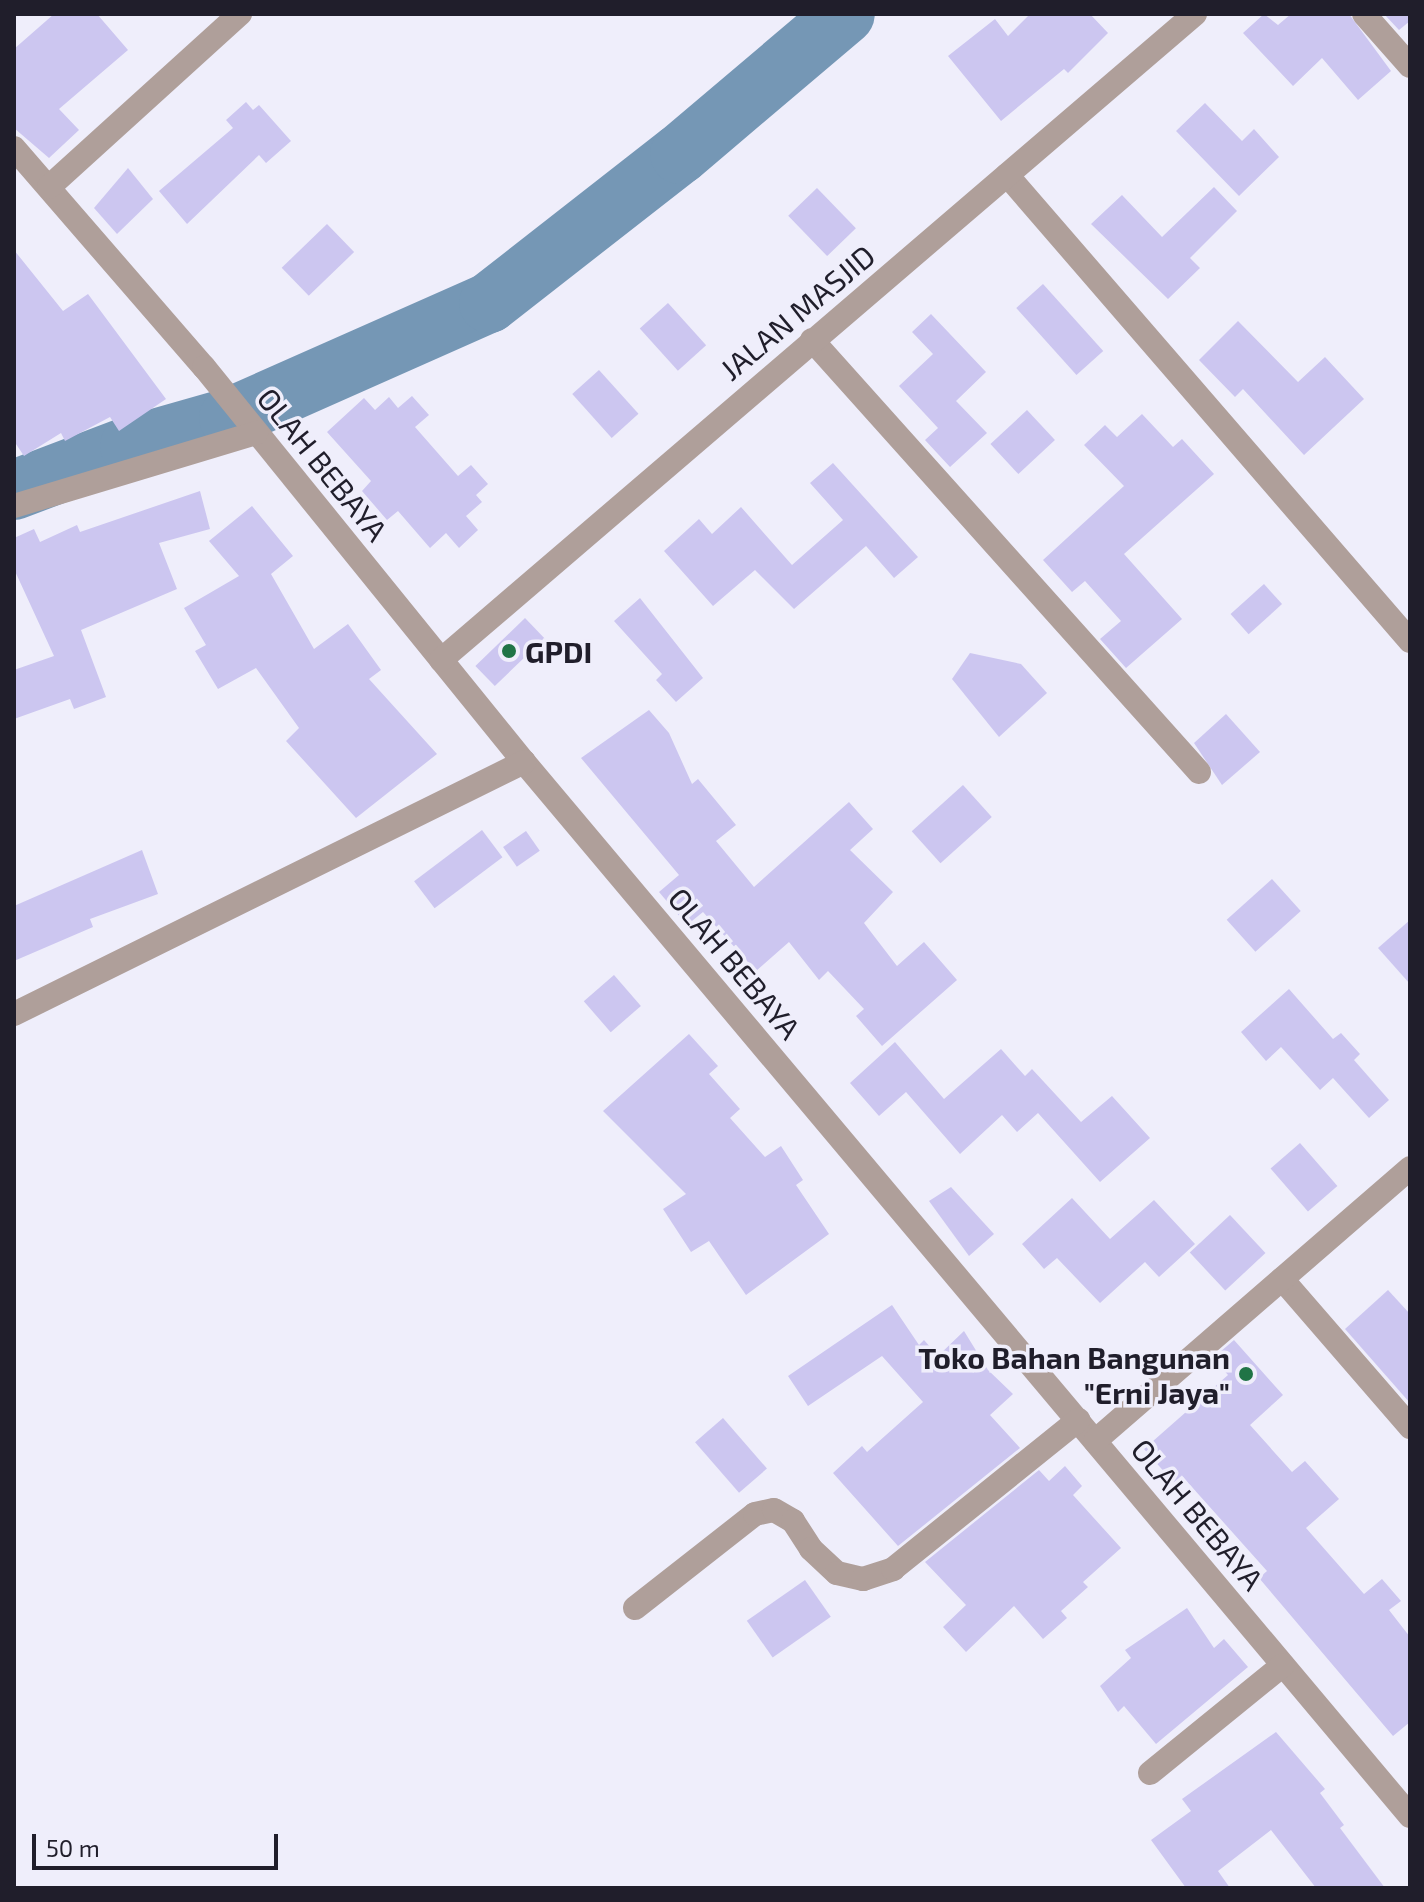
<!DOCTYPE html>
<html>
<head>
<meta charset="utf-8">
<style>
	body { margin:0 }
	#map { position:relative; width:1424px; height:1902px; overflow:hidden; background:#efeefb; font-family:"Exo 2",sans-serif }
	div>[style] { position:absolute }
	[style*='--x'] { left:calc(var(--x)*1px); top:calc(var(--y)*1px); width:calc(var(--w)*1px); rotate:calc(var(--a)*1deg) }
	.river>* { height:60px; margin:-30px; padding:0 30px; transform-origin:30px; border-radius:30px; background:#7597b5 }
	.building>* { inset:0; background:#ccc6f0; transform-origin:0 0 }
	.minor>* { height:24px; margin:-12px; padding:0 12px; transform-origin:12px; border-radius:12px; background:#af9f9a }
	.dots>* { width:22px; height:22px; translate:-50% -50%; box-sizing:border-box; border:4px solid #efeefb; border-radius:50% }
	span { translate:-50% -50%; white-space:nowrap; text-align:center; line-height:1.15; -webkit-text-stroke:7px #efeefb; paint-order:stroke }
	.street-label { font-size:30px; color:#201e2b }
	.poi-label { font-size:30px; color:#201e2b; font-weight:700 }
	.left { translate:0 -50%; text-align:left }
	.right { translate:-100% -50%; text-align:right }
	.frame { position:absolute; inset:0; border:16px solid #201e2b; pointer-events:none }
	.scale { position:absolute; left:32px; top:1834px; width:246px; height:36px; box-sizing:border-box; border:4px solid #201e2b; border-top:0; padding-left:10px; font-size:24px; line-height:28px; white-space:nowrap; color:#201e2b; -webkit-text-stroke:6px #efeefb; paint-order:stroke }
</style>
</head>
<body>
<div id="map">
	<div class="river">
		<i style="--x:14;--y:490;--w:124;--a:-20.8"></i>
		<i style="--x:130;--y:446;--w:103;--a:-15.8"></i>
		<i style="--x:229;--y:418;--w:284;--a:-23.9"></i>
		<i style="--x:489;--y:303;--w:242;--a:-38"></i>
		<i style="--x:680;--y:154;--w:216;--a:-40.3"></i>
	</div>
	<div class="building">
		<i style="clip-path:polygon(54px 14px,97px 14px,128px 50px,59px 109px,79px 130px,49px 158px,14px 128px,14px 49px)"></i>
		<i style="clip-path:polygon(1030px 14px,1090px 14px,1108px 33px,1068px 73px,1064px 69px,1001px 121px,948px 56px,995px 19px,1008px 36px)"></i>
		<i style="clip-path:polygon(1264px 14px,1278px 25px,1291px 14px,1349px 14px,1391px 71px,1358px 100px,1322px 58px,1293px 86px,1243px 33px)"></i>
		<i style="clip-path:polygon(1384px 14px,1410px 14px,1410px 21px,1399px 30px)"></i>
		<i style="clip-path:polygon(246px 102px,253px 110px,259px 105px,291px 141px,266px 163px,259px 155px,187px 224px,159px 191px,233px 128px,226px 120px)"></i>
		<i style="clip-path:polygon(1205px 103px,1242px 141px,1254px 129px,1279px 157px,1239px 196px,1176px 131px)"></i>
		<i style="clip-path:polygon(128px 168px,153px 199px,117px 234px,94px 208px)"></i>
		<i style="clip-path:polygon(1214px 187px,1237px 211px,1190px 258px,1200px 268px,1168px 299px,1091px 224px,1122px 195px,1162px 237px)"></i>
		<i style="left:817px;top:188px;width:56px;height:40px;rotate:46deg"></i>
		<i style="left:327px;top:224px;width:39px;height:63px;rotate:46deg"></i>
		<i style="clip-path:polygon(14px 250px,63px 311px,88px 294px,166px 399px,119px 431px,110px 417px,65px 441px,61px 433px,24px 456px,14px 441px)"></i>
		<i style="left:1043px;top:284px;width:90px;height:36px;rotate:48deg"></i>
		<i style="left:668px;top:303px;width:57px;height:38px;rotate:48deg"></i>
		<i style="clip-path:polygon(931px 314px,986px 372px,956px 401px,987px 433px,950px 467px,925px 440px,938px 428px,899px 386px,933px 354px,912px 332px)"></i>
		<i style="clip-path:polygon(1238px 321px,1298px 382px,1325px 357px,1364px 399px,1304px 455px,1243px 389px,1235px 397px,1199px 360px)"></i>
		<i style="left:599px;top:370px;width:59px;height:36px;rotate:48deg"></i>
		<i style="clip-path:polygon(412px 396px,429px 415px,415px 427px,458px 476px,471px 465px,488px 484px,476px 495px,482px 502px,466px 516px,478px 530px,459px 548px,446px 533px,430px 548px,398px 511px,387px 520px,362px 491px,371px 481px,327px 432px,364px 398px,375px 410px,389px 397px,398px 408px)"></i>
		<i style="left:1027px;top:410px;width:41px;height:50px;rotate:47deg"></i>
		<i style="clip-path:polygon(1142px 414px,1173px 447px,1182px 439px,1214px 474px,1124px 554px,1182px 619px,1126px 668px,1100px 639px,1121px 621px,1085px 581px,1072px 592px,1043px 560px,1124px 486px,1084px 445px,1105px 425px,1117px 437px)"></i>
		<i style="clip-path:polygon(833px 463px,918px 557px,894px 578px,866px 546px,794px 609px,755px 570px,713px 606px,664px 551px,699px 519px,712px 534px,741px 507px,792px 565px,843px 520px,810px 483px)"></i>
		<i style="clip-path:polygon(200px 491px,210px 529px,159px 543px,177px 589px,81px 630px,106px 697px,74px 709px,70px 699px,14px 719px,14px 670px,54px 656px,14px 569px,14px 538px,34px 529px,40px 542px,77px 525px,80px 532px)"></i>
		<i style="clip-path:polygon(252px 506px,293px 556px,271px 574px,314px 649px,348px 624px,381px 670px,369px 679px,437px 754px,356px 818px,286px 741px,299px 728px,256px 668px,218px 689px,195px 651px,206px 645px,184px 608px,239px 576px,209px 541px)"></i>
		<i style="left:1264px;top:584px;width:27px;height:45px;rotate:48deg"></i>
		<i style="clip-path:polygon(640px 598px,703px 678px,676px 702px,656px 680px,662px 674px,614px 621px)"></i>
		<i style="left:525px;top:618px;width:28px;height:69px;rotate:46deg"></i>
		<i style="clip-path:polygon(970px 653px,1021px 664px,1047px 693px,999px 737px,952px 679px)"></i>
		<i style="clip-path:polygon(649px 710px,669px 733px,692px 784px,698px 779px,736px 825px,716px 841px,754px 887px,849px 802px,873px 829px,850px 850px,893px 892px,864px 923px,897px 966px,924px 942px,957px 980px,882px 1046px,856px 1016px,864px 1009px,828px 971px,819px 980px,789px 942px,756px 971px,703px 912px,687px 925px,659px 892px,679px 875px,581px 758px)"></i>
		<i style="clip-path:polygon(1226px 714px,1260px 752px,1222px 785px,1194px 743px)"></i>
		<i style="left:963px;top:785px;width:43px;height:69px;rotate:48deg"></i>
		<i style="left:482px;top:830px;width:34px;height:85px;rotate:53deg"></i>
		<i style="left:526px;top:831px;width:24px;height:28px;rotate:55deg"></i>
		<i style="clip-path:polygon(142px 850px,158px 894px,90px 919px,93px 927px,14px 961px,14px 906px)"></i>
		<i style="left:1272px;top:879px;width:43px;height:61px;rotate:48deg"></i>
		<i style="clip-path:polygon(1410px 920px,1410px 984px,1378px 948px)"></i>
		<i style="left:614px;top:975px;width:41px;height:40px;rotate:49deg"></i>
		<i style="clip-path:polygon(1289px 989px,1333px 1039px,1341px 1033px,1360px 1054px,1354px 1060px,1389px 1100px,1369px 1118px,1333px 1078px,1320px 1090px,1281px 1047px,1266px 1061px,1241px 1032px)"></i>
		<i style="clip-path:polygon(689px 1034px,718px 1066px,709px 1074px,740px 1109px,730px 1118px,765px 1157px,781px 1146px,803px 1180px,796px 1185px,829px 1234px,746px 1295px,709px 1241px,691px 1252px,663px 1209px,686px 1194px,603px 1111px)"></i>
		<i style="clip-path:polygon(895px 1042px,944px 1099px,1001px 1049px,1025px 1076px,1032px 1069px,1081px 1122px,1112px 1096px,1150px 1138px,1100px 1182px,1038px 1113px,1017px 1132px,1002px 1115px,960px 1154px,906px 1092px,879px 1116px,850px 1083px)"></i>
		<i style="left:1300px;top:1143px;width:57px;height:39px;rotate:49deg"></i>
		<i style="clip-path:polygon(951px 1187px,994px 1234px,969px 1256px,929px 1201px)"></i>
		<i style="clip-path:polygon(1072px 1198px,1110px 1239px,1154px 1200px,1195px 1244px,1159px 1277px,1145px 1262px,1100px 1303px,1057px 1258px,1044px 1269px,1022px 1244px)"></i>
		<i style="left:1230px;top:1215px;width:52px;height:55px;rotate:47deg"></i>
		<i style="clip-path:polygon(1388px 1290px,1410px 1314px,1410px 1403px,1345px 1329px)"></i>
		<i style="clip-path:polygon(892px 1305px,919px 1345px,924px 1340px,938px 1356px,964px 1331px,988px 1370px,1013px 1394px,990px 1415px,1020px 1448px,898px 1546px,833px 1473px,862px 1446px,867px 1452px,923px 1402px,882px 1356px,808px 1406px,788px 1376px)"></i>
		<i style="clip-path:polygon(1234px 1340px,1283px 1395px,1250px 1425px,1292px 1472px,1305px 1461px,1339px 1499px,1306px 1528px,1364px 1594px,1382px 1579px,1401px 1601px,1389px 1610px,1410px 1637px,1410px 1722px,1393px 1736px,1259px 1578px,1267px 1571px,1183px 1477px,1175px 1484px,1144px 1449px,1228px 1375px,1213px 1358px)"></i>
		<i style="left:723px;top:1418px;width:67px;height:37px;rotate:49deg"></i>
		<i style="clip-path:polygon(1065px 1466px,1082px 1486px,1073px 1495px,1121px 1548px,1083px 1582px,1088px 1587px,1061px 1611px,1067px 1618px,1043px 1639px,1014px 1606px,966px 1652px,943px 1627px,966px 1605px,925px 1562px,1039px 1470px,1049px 1481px)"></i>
		<i style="left:805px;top:1580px;width:45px;height:71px;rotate:55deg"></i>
		<i style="clip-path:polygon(1187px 1608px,1214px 1648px,1224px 1639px,1248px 1667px,1156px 1744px,1124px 1706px,1118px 1712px,1100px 1686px,1131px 1658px,1125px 1650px)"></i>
		<i style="clip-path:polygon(1276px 1732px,1325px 1789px,1320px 1793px,1344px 1825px,1340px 1828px,1385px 1888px,1316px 1888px,1271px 1830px,1218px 1871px,1230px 1888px,1186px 1888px,1151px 1840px,1191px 1811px,1182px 1799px)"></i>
	</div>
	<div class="minor">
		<i style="--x:1364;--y:14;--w:69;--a:48.5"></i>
		<i style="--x:14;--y:148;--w:290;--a:49.1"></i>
		<i style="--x:204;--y:367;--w:508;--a:50.99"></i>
		<i style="--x:524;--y:762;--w:1377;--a:49.95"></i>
		<i style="--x:1007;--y:175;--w:616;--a:49.15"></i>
		<i style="--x:49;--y:187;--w:258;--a:-42.2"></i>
		<i style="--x:812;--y:340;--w:580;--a:48.14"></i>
		<i style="--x:14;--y:506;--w:253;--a:-16.8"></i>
		<i style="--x:441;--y:660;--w:993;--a:-40.59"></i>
		<i style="--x:14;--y:1014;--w:569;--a:-26.29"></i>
		<i style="--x:1282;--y:1279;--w:196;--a:49.1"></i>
		<i style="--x:1095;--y:1441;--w:417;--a:-40.9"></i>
		<i style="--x:635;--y:1608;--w:152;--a:-38.1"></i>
		<i style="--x:755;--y:1514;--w:19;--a:-12"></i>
		<i style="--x:774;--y:1510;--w:22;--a:30"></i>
		<i style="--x:793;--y:1521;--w:33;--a:57"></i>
		<i style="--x:811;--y:1549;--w:35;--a:43"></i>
		<i style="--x:837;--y:1573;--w:27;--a:13"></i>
		<i style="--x:863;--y:1579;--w:32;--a:-18"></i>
		<i style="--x:893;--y:1569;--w:238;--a:-38.8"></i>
		<i style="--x:1150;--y:1773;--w:171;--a:-39.1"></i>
	</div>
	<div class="dots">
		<i style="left:509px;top:651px;background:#207446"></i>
		<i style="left:1246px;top:1374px;background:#207446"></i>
	</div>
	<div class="street-label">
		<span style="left:797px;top:312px;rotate:-40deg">JALAN MASJID</span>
		<span style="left:323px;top:464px;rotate:51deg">OLAH BEBAYA</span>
		<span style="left:735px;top:963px;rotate:50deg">OLAH BEBAYA</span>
		<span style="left:1198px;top:1514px;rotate:50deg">OLAH BEBAYA</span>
	</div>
	<div class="poi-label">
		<span class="left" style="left:525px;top:651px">GPDI</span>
		<span class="right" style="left:1230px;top:1374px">Toko Bahan Bangunan<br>"Erni Jaya"</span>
	</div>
	<div class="frame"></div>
	<div class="scale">50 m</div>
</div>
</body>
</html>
